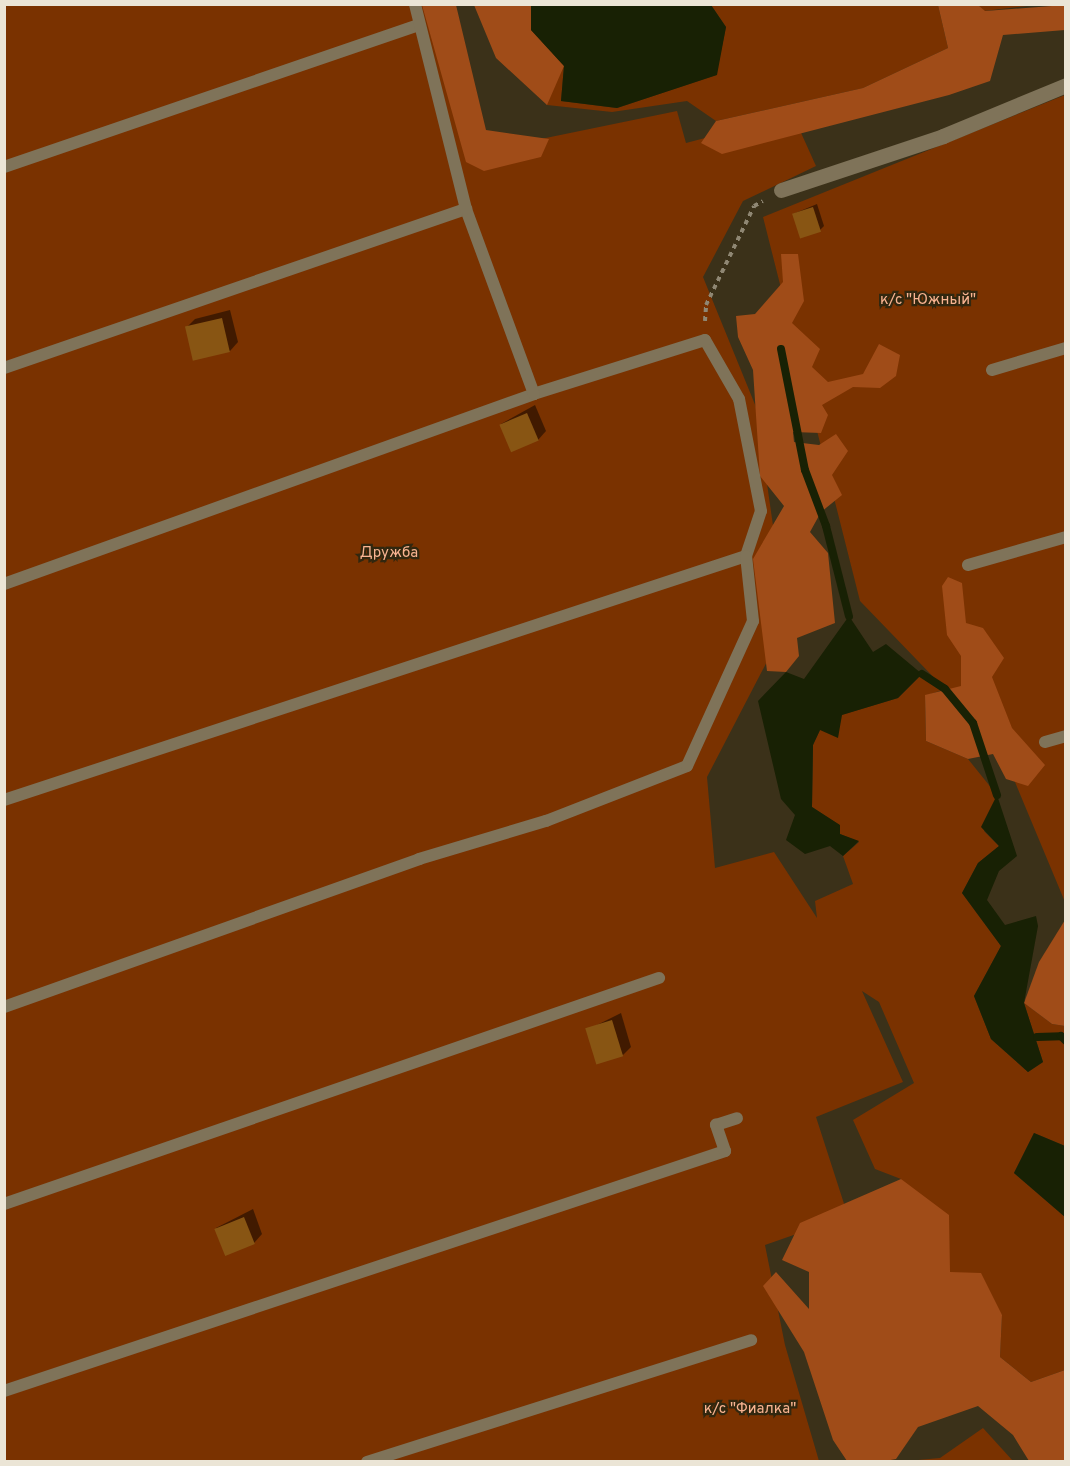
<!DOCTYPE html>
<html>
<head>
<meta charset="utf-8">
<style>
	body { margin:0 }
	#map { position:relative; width:1070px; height:1466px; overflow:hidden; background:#3b3119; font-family:Overpass,sans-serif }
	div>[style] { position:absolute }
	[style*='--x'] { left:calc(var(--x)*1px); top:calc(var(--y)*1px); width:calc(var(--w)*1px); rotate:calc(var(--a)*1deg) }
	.green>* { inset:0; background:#7a3200 }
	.forest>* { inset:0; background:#a04c18 }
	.water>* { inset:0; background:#182104 }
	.shadow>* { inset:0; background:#0007 }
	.stream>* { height:8px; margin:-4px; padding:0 4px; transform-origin:4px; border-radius:4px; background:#182104 }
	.building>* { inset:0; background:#885513; transform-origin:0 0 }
	.path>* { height:4px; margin-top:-2px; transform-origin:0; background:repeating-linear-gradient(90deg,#8f8773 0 4.5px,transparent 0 9px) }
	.service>* { height:12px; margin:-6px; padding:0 6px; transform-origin:6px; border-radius:6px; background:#7f7359 }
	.minor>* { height:15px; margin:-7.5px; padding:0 7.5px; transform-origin:7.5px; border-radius:7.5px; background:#7f7359 }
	span { translate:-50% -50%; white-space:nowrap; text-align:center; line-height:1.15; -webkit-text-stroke:4.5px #31270f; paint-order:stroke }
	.park-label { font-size:15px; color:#f9b491 }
	.frame { position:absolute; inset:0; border:6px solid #ebe5d6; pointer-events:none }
</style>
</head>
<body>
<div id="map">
	<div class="green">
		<i style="clip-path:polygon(5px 5px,437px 5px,477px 152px,677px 111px,686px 143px,793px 115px,816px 166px,743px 201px,703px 277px,756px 407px,787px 623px,707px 777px,715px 868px,774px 852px,817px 918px,815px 901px,853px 884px,843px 856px,859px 842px,840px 834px,839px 825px,812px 807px,813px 745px,820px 730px,841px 715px,898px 698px,922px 674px,944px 688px,860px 601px,763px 217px,1065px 95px,1065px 902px,1000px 746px,945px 689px,925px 696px,926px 741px,968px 759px,997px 795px,984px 831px,999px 846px,978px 863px,962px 893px,1001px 946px,974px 996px,991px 1039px,1028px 1072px,1043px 1062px,1024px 1003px,1052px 1024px,1065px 1026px,1065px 1146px,1034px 1133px,1014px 1173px,1065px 1217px,1065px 1370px,1031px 1382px,1000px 1357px,1002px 1315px,950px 1272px,901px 1179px,875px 1169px,853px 1120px,914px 1083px,879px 1002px,862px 991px,903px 1082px,816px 1117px,848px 1216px,765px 1245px,785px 1345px,819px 1461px,5px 1462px)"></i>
		<i style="clip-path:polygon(531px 5px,531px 30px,564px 66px,561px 101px,617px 108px,716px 75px,726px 27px,711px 5px,938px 5px,948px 48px,863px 88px,716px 121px,687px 101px,612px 112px,547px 105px,497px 19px)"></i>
		<i style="clip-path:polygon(978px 5px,1036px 5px,984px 11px)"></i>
		<i style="clip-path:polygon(983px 1428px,1013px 1461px,907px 1461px,940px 1458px)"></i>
	</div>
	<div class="forest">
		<i style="clip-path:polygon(422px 5px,456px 5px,486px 130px,549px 139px,541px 157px,484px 171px,466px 162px)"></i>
		<i style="clip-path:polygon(474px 5px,531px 5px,531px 30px,564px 66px,547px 105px,496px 58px)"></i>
		<i style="clip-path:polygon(938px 5px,978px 5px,985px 11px,1065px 5px,1065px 30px,1003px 35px,990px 81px,949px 95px,722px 154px,701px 143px,716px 121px,863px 88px,948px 48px)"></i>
		<i style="clip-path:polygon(781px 254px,798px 254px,804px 301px,792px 323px,820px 349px,812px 367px,828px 382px,863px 374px,879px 344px,900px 355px,896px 376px,880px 388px,853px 387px,822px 405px,828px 415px,821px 433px,793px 432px,794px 442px,819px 445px,836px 434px,848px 451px,832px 475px,842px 495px,821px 512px,810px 532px,828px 553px,835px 623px,797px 638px,799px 656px,786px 672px,767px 671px,753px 559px,784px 506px,760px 476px,753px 370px,738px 337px,736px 316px,755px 314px,783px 282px)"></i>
		<i style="clip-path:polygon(948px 577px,962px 583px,966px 623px,983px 628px,1004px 658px,992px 677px,1012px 728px,1045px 765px,1028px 786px,1006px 779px,993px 754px,968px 759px,926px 741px,925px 695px,961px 686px,961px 656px,947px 635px,942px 586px)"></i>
		<i style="clip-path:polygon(1065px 920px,1065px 1026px,1052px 1024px,1024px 1003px,1039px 962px)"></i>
		<i style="clip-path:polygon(901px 1179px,949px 1215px,950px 1272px,981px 1273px,1002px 1315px,1000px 1357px,1031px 1382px,1065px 1370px,1065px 1461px,1029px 1461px,1013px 1435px,978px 1406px,918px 1427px,896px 1459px,885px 1461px,847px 1461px,833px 1440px,804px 1352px,763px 1286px,776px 1272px,809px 1309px,809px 1272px,782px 1260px,800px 1223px)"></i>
	</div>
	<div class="water">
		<i style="clip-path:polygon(531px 4px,711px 5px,726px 27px,717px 75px,617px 108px,561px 101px,564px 66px,531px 30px)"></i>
		<i style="clip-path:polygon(849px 616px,873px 652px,886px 644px,922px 674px,898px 698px,842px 715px,838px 738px,820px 730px,813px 745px,812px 807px,840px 825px,840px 834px,859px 841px,843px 856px,830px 846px,805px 854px,786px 840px,795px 815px,781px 799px,758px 701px,786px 672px,804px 679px)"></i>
		<i style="clip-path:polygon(997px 795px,1017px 856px,999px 871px,987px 900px,1005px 925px,1036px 916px,1038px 926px,1024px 1003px,1043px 1062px,1028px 1072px,991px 1039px,974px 996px,1001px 946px,962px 893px,978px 863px,999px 846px,981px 827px)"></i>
		<i style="clip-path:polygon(1034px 1133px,1065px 1146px,1065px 1217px,1014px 1173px)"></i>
	</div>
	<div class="shadow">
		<i style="clip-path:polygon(817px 204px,824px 226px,820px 230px,793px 214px)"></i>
		<i style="clip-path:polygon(230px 310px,238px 342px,230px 351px,187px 327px,195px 319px)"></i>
		<i style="clip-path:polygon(535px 405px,546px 431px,538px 440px,501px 424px)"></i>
		<i style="clip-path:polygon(621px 1013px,631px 1047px,623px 1055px,587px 1030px)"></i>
		<i style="clip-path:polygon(253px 1209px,262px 1234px,254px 1243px,216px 1228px)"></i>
	</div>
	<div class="stream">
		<i style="--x:781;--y:349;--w:123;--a:78.8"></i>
		<i style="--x:805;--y:470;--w:60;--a:69.4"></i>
		<i style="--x:826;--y:526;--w:93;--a:75.7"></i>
		<i style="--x:922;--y:674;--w:27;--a:33"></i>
		<i style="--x:945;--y:689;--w:44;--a:50.5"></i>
		<i style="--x:973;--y:723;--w:76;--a:71.6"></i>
		<i style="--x:1037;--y:1037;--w:24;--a:-2"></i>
		<i style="--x:1061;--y:1036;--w:7;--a:45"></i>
	</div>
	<div class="building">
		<i style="left:813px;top:207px;width:26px;height:22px;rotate:72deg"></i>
		<i style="left:222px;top:318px;width:35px;height:38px;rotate:77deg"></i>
		<i style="left:527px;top:413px;width:30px;height:30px;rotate:67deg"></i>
		<i style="left:612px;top:1020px;width:38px;height:28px;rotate:73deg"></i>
		<i style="left:244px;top:1217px;width:29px;height:32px;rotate:68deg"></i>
	</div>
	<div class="path">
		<i style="--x:705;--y:321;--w:16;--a:-86"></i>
		<i style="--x:706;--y:305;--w:110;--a:-64.1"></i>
		<i style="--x:754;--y:206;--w:10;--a:-29"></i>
	</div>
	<div class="service">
		<i style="--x:4;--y:167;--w:439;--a:-18.9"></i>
		<i style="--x:4;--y:368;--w:489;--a:-19"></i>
		<i style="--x:992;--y:370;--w:77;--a:-16.6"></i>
		<i style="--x:968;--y:565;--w:102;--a:-15.9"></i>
		<i style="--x:4;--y:584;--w:563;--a:-19.72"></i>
		<i style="--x:1045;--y:742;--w:22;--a:-16"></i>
		<i style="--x:4;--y:800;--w:781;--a:-18.2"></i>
		<i style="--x:746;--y:556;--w:47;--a:-71.6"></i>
		<i style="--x:761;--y:511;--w:114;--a:-101.1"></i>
		<i style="--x:739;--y:399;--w:68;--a:-120"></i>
		<i style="--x:705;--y:340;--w:179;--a:162.5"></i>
		<i style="--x:534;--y:394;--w:197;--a:-110.2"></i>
		<i style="--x:466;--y:209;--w:211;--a:-104"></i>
		<i style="--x:4;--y:1007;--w:441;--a:-19.6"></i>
		<i style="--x:419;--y:859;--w:133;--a:-16.7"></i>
		<i style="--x:546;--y:821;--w:151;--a:-21.3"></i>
		<i style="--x:687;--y:766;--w:159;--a:-65.5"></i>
		<i style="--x:753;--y:621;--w:65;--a:-96.1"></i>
		<i style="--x:4;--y:1204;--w:693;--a:-19.04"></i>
		<i style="--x:4;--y:1391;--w:760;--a:-18.41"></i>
		<i style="--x:725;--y:1151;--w:28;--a:-109"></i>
		<i style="--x:716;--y:1125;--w:22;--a:-18"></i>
		<i style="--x:367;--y:1462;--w:403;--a:-17.6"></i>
	</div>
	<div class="minor">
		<i style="--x:781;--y:190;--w:171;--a:-18.4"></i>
		<i style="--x:943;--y:136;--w:133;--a:-22.5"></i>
	</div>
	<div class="park-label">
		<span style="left:928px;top:301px">к/с "Южный"</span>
		<span style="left:389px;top:554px">Дружба</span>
		<span style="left:750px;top:1410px">к/с "Фиалка"</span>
	</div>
	<div class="frame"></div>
</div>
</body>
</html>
